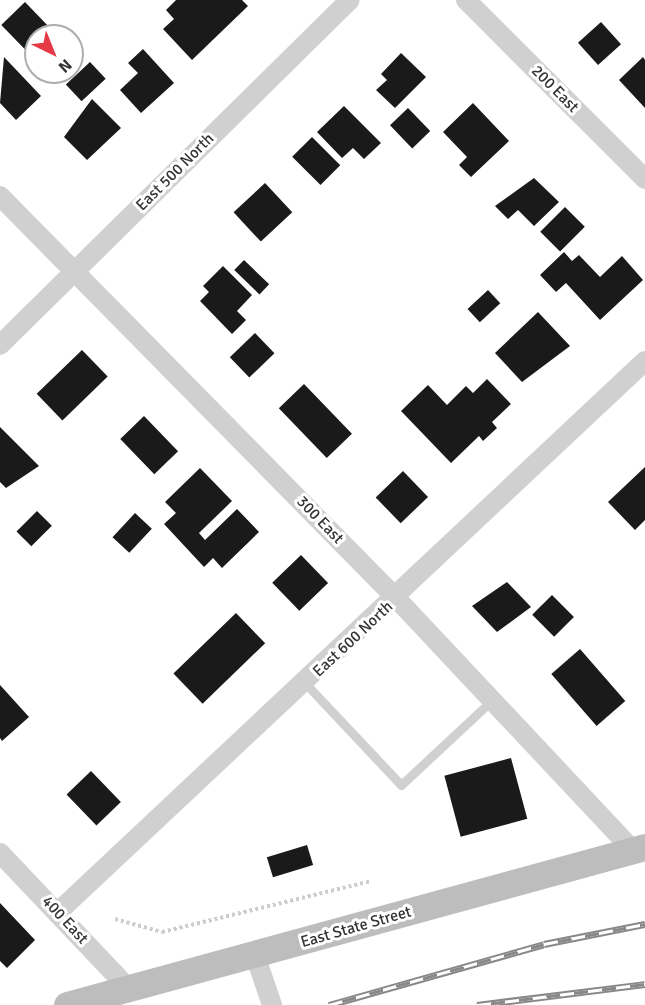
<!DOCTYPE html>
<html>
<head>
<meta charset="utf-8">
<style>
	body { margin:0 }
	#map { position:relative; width:645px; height:1005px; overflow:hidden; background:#fff; font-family:Signika,sans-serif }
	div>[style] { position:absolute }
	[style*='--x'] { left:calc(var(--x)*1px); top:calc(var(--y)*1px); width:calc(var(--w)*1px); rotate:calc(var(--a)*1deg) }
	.building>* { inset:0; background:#1a1a1a; transform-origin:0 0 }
	.path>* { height:4px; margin-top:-2px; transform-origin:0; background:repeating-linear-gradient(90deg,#cdcdcd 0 3px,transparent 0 6px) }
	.lane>* { height:9px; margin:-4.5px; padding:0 4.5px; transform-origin:4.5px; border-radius:4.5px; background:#d0d0d0 }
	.street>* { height:20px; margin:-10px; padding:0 10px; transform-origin:10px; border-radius:10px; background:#d0d0d0 }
	.secondary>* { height:27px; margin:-13.5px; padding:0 13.5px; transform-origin:13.5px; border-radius:13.5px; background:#bdbdbd }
	.rail>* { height:7px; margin-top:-3.5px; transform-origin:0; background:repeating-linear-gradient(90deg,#fff 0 14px,#888 0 28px); box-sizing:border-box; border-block:2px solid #888 }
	span { translate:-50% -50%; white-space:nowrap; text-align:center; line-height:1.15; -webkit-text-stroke:6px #fff; paint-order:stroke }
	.street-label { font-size:16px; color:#333 }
	.north { position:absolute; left:24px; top:24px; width:60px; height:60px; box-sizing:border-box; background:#fff; border:2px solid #adadad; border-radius:50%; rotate:137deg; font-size:16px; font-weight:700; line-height:24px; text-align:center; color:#333 }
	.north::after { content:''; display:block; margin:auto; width:21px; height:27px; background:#e63946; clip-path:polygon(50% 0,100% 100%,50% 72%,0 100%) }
</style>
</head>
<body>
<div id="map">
	<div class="building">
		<i style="clip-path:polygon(176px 0,242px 0,248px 6px,192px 60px,163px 29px,174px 19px,166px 10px)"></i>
		<i style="left:25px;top:2px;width:35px;height:33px;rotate:46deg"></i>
		<i style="left:601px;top:22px;width:30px;height:31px;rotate:48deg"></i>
		<i style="clip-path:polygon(143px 49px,174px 83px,141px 113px,120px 90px,138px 73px,128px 63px)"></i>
		<i style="clip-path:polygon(401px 53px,426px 77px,395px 108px,376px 90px,387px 80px,381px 74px)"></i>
		<i style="clip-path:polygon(4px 57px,41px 96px,16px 120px,0 103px)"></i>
		<i style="clip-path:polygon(643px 57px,645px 60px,645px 108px,619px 80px)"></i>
		<i style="left:90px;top:62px;width:23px;height:33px;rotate:47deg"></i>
		<i style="clip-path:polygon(92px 99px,121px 128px,87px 160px,64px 137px)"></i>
		<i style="clip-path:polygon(473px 103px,509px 141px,471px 177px,459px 165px,467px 157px,443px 132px)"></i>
		<i style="clip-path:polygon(344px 106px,381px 143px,364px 159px,353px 148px,342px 158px,317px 132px)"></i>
		<i style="left:408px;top:108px;width:32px;height:25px;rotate:46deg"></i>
		<i style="left:312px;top:137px;width:40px;height:28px;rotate:45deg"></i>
		<i style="clip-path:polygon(534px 178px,559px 202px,534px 226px,518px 210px,508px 219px,495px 206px)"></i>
		<i style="left:265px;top:183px;width:40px;height:43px;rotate:47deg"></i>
		<i style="left:565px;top:207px;width:28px;height:35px;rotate:45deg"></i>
		<i style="clip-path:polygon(564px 252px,572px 261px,579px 255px,600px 277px,622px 256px,643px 280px,600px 320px,566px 283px,556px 292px,540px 275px)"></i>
		<i style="left:244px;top:260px;width:35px;height:14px;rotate:44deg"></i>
		<i style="clip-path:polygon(223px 266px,252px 295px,237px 311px,246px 320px,232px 334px,200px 301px,209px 292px,203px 286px)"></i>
		<i style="left:488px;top:290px;width:18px;height:28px;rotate:47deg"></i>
		<i style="clip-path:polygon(538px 312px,570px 346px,522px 382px,495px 353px)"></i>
		<i style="left:255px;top:333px;width:28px;height:35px;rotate:46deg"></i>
		<i style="left:82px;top:350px;width:37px;height:63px;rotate:46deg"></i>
		<i style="clip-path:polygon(487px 379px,511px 404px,492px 422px,497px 428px,483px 441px,479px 436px,451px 463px,401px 411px,428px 385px,447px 405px,466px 386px,473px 393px)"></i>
		<i style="left:304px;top:384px;width:69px;height:35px;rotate:46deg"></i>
		<i style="left:144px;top:416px;width:49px;height:33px;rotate:46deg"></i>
		<i style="clip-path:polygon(0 427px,39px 466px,6px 488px,0 482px)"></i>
		<i style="clip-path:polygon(645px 467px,645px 520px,635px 530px,608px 502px)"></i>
		<i style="clip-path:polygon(200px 468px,232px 501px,199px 533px,205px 540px,237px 509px,259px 532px,222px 568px,213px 558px,204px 567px,164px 524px,176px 513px,165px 502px)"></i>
		<i style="left:403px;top:471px;width:36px;height:38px;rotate:46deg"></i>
		<i style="left:37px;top:511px;width:21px;height:29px;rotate:45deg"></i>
		<i style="left:135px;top:513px;width:23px;height:33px;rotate:43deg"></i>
		<i style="left:301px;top:555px;width:39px;height:40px;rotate:46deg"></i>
		<i style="clip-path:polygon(507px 582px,531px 607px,497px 632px,472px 606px)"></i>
		<i style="left:552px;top:595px;width:31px;height:28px;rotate:45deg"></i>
		<i style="left:236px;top:613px;width:42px;height:87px;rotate:46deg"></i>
		<i style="left:580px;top:649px;width:69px;height:38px;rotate:49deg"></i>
		<i style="clip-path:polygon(0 685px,29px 717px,2px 741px,0 738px)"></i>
		<i style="left:511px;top:758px;width:63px;height:69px;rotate:75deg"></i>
		<i style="left:91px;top:771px;width:43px;height:34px;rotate:46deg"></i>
		<i style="left:307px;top:845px;width:21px;height:42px;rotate:73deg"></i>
		<i style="clip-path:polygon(0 903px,35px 940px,7px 968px,0 961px)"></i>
	</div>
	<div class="path">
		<i style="--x:115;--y:919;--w:49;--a:15.5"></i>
		<i style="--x:162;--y:932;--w:216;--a:-13.7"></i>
	</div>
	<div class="lane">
		<i style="--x:305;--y:683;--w:140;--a:46.7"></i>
		<i style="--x:401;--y:785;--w:125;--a:-43"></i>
	</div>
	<div class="street">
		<i style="--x:466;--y:0;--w:253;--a:45"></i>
		<i style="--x:0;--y:196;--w:566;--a:45.43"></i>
		<i style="--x:397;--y:599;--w:345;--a:46.8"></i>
		<i style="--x:0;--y:345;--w:491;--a:-44.6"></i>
		<i style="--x:0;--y:853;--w:187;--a:46.5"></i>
		<i style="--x:58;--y:912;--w:805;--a:-43.19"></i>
		<i style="--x:255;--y:955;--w:53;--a:71.2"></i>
	</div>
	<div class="secondary">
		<i style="--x:67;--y:1005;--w:599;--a:-15.29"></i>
	</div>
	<div class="rail">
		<i style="--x:329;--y:1005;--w:223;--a:-15.8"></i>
		<i style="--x:544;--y:944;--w:103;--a:-11.2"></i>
		<i style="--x:477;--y:1005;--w:169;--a:-7.1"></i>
	</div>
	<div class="street-label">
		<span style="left:555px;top:89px;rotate:45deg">200 East</span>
		<span style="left:175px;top:172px;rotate:-45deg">East 500 North</span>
		<span style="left:320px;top:520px;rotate:46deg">300 East</span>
		<span style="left:353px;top:639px;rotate:-43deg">East 600 North</span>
		<span style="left:65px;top:920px;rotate:47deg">400 East</span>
		<span style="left:356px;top:927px;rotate:-16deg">East State Street</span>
	</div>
	<div class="north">N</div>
</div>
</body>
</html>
